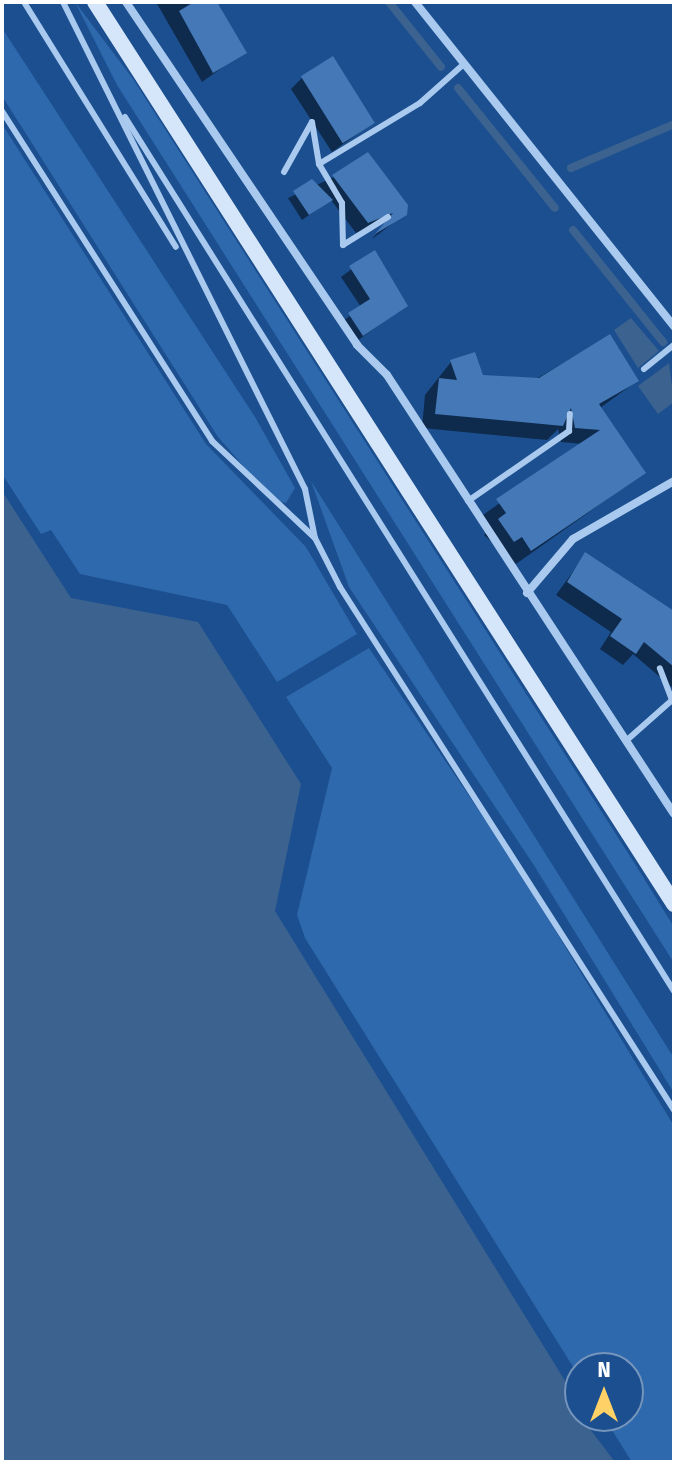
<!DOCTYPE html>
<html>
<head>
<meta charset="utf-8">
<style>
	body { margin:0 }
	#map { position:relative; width:676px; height:1464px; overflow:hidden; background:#1b4f8f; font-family:"Fira Sans Condensed",sans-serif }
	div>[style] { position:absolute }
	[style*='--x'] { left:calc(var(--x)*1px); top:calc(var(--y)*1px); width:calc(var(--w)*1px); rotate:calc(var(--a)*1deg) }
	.green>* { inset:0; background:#2e69ad }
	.water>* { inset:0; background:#3c6290 }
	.shadow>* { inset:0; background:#0007 }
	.stream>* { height:8px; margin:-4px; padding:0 4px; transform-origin:4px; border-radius:4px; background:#3c6290 }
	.building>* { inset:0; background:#4478b7; transform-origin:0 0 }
	.lane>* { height:6px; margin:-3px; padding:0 3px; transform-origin:3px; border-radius:3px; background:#a9c9ee }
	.street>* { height:8px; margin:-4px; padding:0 4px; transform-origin:4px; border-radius:4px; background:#a9c9ee }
	.secondary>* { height:16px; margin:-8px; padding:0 8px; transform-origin:8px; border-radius:8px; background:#d6e6fa }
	span { translate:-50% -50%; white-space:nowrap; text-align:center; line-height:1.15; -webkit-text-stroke:7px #1b4f8f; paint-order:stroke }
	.frame { position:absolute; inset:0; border:4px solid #fff; pointer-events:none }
	.north { position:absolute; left:564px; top:1352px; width:80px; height:80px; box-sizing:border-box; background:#1b4f8f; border:2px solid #7695bc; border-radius:50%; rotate:0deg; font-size:22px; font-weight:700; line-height:32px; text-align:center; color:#fff }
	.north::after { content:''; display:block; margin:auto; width:28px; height:36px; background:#ffd166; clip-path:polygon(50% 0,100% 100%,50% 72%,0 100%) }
</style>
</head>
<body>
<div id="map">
	<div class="green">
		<i style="clip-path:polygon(75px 2px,133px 79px,635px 864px,674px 927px,674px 963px,117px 85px)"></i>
		<i style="clip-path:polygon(2px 28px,255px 417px,295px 488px,286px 503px,273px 500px,218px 437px,2px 96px)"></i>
		<i style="clip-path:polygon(2px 124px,206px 444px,306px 547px,357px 634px,277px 682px,227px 605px,80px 574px,51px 530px,41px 534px,2px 474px)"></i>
		<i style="clip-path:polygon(311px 481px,674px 1058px,674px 1093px,535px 867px,349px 587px)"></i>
		<i style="clip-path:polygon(369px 648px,513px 861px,674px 1126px,674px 1462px,632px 1462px,603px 1416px,628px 1416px,628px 1368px,580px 1368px,580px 1378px,305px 938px,297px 915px,332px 768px,286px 697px)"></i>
	</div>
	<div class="water">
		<i style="clip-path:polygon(631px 318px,659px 351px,638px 368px,614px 330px)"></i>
		<i style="clip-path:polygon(669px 363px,674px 402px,658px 414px,638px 386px)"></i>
		<i style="clip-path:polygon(2px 491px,71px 598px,198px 622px,301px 784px,275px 911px,580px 1405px,580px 1416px,615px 1462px,2px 1462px)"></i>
	</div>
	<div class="shadow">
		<i style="clip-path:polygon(156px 2px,217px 2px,244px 52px,202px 82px)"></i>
		<i style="clip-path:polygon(302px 78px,373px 123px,332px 152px,291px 89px)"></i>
		<i style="clip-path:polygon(334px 177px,405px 214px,372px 239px,386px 222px,356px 233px,331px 200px,302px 220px,288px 198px)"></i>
		<i style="clip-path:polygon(375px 252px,406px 306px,354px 343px,341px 323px,361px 307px,341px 277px)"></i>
		<i style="clip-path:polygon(610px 336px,637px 381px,600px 408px,644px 473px,516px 564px,484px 535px,491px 528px,483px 515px,583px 444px,561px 442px,558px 429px,547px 440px,422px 428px,425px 395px,451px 362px,481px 377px,531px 382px)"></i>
		<i style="clip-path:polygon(585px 555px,674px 618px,674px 689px,633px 654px,623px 665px,600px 649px,611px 632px,556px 595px)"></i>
	</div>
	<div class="stream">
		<i style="--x:389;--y:2;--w:83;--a:51.3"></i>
		<i style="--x:458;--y:88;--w:154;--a:51.1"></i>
		<i style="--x:571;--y:168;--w:112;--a:-23.1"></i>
		<i style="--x:573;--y:230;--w:144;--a:51.2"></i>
	</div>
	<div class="building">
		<i style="clip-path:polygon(194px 2px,217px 2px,247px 53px,213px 73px,179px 11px)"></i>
		<i style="left:333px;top:56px;width:79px;height:38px;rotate:58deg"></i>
		<i style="clip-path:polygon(368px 152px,408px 205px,407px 215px,375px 234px,393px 213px,368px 223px,332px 175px)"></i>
		<i style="clip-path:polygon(312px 179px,333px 200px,309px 215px,293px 191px)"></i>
		<i style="clip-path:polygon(375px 250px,408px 306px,363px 336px,348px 313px,370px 299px,349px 266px)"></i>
		<i style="clip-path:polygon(610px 334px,639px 381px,599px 404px,646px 473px,531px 551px,522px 537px,514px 542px,498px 519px,506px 513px,496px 499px,600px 430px,575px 428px,571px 408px,563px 426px,435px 414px,439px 378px,457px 380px,450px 360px,475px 352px,483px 375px,539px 378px)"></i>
		<i style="clip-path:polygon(585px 552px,674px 611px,674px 667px,644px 642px,636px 654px,610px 636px,622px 619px,567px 582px)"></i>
	</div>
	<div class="lane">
		<i style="--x:24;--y:2;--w:288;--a:58.2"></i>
		<i style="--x:63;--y:2;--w:544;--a:63.58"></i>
		<i style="--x:305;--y:489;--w:50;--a:78.5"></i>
		<i style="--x:315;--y:538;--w:55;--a:63"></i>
		<i style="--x:340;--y:587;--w:621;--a:57.44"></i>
		<i style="--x:2;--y:111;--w:391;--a:57.5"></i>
		<i style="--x:212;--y:441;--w:141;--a:43.3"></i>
		<i style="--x:125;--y:117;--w:1032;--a:57.87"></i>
		<i style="--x:284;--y:172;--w:57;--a:-60.8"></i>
		<i style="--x:312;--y:122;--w:43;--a:80.5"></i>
		<i style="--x:388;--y:217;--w:53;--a:148.1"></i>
		<i style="--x:343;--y:245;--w:42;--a:-91.4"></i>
		<i style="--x:342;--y:203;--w:45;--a:-120.5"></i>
		<i style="--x:319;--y:164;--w:118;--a:-31.1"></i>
		<i style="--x:420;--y:103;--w:59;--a:-41.6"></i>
		<i style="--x:644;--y:369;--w:38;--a:-39"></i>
		<i style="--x:468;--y:501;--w:123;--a:-34.7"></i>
		<i style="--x:569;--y:431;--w:17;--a:-87"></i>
		<i style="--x:627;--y:740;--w:60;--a:-41.6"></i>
		<i style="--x:672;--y:700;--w:34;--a:-111"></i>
	</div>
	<div class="street">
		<i style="--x:126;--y:2;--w:414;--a:56"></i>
		<i style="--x:357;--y:345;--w:42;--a:45"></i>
		<i style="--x:387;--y:375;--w:524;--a:56.83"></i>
		<i style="--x:415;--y:2;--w:416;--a:51.4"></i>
		<i style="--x:527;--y:593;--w:71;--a:-49.6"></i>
		<i style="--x:573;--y:539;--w:116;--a:-29.9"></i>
	</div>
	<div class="secondary">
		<i style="--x:95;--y:2;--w:1072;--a:57.3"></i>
	</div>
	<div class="frame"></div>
	<div class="north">N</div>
</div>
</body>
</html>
